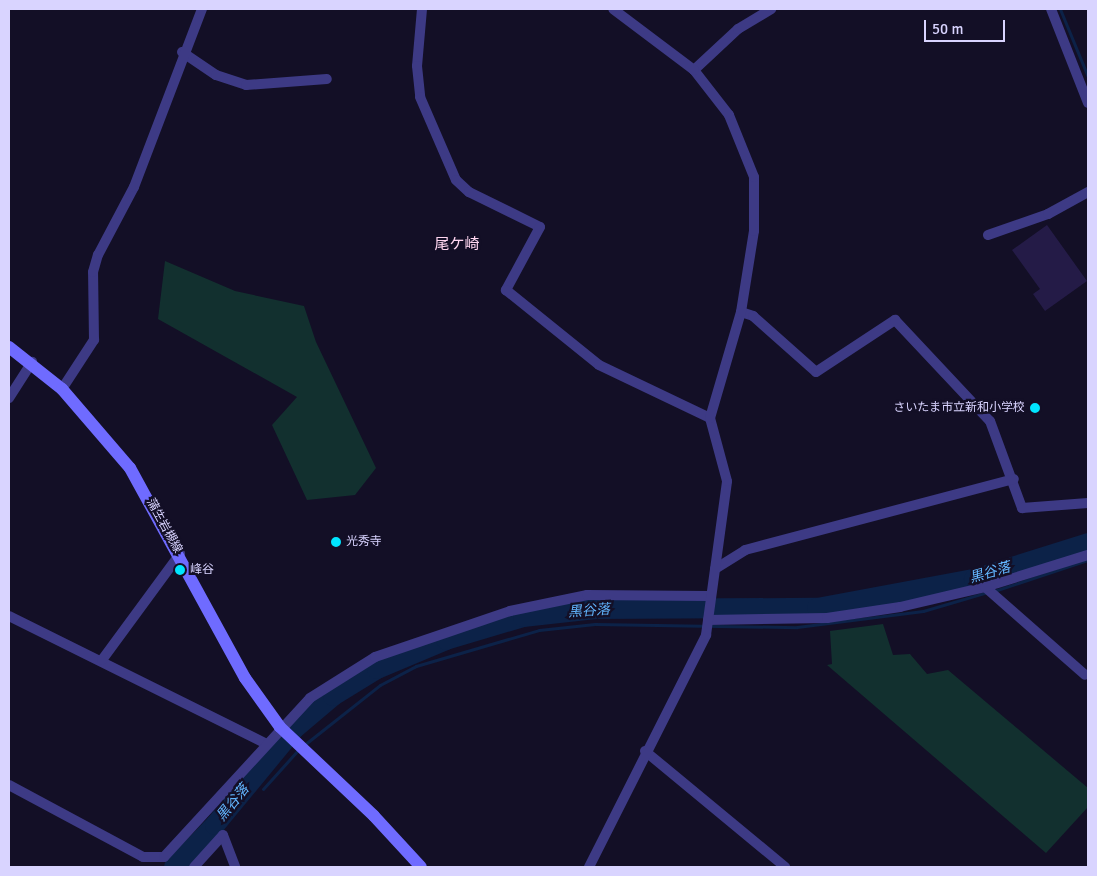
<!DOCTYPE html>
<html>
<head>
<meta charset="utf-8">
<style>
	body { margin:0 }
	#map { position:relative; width:1097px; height:876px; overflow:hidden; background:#130f26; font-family:Signika,"Noto Sans JP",sans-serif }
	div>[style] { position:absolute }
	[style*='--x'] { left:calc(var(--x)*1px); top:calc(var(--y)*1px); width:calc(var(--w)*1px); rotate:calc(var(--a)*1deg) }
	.green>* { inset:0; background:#12302f }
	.stream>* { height:3px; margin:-1.5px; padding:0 1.5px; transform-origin:1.5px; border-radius:1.5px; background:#0c2248 }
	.river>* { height:20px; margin:-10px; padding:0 10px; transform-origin:10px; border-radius:10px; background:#0c2248 }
	.building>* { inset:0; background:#241b47 }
	.minor>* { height:10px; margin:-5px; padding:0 5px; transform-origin:5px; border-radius:5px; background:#3d3a85 }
	.secondary>* { height:12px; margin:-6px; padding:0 6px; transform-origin:6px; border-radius:6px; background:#6f6bff }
	.dots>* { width:14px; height:14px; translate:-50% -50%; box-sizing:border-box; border:2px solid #130f26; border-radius:50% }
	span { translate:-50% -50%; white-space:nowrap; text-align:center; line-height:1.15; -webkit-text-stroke:4.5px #130f26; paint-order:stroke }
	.poi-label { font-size:12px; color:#d9d4ff }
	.right { translate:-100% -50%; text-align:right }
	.left { translate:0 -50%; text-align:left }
	.street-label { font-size:12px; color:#d9d4ff }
	.water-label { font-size:14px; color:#62b6ff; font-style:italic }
	.quarter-label { font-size:15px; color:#ffd6f0 }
	.frame { position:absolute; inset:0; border:10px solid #d9d4ff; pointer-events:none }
	.scale { position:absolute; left:924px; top:20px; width:81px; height:22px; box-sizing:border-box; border:2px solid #d9d4ff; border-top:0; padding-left:6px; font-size:15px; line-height:18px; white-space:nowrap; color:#d9d4ff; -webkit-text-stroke:4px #130f26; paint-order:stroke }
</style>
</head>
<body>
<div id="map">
	<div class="green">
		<i style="clip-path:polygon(165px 261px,235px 291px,304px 306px,316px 342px,376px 468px,355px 495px,307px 500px,272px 425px,297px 397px,158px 319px)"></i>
		<i style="clip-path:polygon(883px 624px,893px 655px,910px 654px,927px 674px,948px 670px,1088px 788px,1088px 807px,1046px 853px,827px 665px,832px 664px,830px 631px)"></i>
	</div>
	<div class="stream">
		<i style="--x:1060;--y:9;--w:74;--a:67.6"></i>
		<i style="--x:994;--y:591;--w:99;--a:-18.3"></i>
		<i style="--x:304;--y:745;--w:97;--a:-38.3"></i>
		<i style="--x:380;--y:685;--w:41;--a:-27.8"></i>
		<i style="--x:416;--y:666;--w:128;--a:-16.3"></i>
		<i style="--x:539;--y:630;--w:56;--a:-6.1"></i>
		<i style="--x:595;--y:624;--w:202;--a:0.9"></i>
		<i style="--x:797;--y:627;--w:127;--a:-7.2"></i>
		<i style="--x:923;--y:611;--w:68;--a:-16.3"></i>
		<i style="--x:263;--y:789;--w:54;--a:-48"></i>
	</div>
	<div class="river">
		<i style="--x:174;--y:867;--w:59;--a:-45.7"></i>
		<i style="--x:215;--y:825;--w:124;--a:-50.5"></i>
		<i style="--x:294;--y:729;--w:51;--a:-40.2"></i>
		<i style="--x:333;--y:696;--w:52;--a:-31.5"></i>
		<i style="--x:377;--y:669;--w:75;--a:-22.8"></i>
		<i style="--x:446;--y:640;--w:80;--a:-16.6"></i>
		<i style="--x:523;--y:617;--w:73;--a:-6.3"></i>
		<i style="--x:596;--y:609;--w:221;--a:-0.3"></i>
		<i style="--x:817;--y:608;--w:160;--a:-10.5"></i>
		<i style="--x:974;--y:579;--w:120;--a:-17.5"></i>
	</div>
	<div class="building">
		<i style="clip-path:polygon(1047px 225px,1087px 281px,1045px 311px,1033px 294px,1040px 289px,1012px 250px)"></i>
	</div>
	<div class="minor">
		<i style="--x:422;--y:9;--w:57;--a:95"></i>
		<i style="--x:417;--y:66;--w:31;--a:84"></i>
		<i style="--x:420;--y:97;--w:90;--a:66.6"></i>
		<i style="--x:456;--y:180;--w:18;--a:43"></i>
		<i style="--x:469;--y:192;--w:79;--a:26.2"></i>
		<i style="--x:540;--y:227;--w:72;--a:118.4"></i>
		<i style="--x:506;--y:290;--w:119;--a:38.9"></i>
		<i style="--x:599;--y:365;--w:123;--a:25.5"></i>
		<i style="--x:1051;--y:9;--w:101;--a:68.5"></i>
		<i style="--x:182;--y:52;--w:41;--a:34.1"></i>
		<i style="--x:216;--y:75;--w:32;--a:18"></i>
		<i style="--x:246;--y:85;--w:81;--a:-4.2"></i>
		<i style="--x:694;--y:70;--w:60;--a:-43"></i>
		<i style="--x:738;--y:29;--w:39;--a:-31"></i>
		<i style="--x:988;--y:235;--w:64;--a:-19.3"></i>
		<i style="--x:1048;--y:214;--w:46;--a:-28.8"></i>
		<i style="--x:741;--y:312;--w:13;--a:18"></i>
		<i style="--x:753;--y:316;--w:84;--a:41.6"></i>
		<i style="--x:816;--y:372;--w:95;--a:-33.4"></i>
		<i style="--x:895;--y:320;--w:139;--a:46.8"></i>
		<i style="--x:990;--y:421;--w:93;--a:69.8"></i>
		<i style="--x:1022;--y:508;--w:66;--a:-4.3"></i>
		<i style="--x:62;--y:389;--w:59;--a:-56.9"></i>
		<i style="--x:94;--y:340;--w:68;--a:-90.8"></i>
		<i style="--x:93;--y:272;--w:18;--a:-74"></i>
		<i style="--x:98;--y:255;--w:77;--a:-62.1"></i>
		<i style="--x:134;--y:187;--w:191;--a:-69.1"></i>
		<i style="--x:9;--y:398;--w:43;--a:-57.4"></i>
		<i style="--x:715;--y:569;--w:36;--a:-32"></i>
		<i style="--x:745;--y:550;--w:278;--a:-14.8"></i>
		<i style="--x:985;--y:587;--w:133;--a:41.3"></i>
		<i style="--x:9;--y:616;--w:286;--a:26.4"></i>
		<i style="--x:708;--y:620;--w:119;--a:-1"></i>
		<i style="--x:827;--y:618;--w:74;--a:-8.6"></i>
		<i style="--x:900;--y:607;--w:87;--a:-13.2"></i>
		<i style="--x:985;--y:587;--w:108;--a:-17.3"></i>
		<i style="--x:102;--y:660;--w:132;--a:-53.7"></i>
		<i style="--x:645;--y:751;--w:182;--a:39.6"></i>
		<i style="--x:9;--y:785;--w:152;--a:28.2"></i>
		<i style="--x:143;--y:857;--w:21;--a:0"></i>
		<i style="--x:164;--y:857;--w:216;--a:-47.4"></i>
		<i style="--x:310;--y:698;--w:77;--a:-32.2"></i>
		<i style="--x:375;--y:657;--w:143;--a:-18.8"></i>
		<i style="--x:510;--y:611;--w:79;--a:-11.7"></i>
		<i style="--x:587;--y:595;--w:122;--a:0.5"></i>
		<i style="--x:194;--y:867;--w:43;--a:-47.8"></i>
		<i style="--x:223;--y:835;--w:34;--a:69"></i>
		<i style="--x:589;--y:867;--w:260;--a:-63.2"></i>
		<i style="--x:706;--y:635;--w:155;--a:-82.2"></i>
		<i style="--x:727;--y:481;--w:65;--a:-105.1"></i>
		<i style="--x:710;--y:418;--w:110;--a:-73.7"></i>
		<i style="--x:741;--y:312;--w:82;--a:-80.9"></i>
		<i style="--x:754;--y:231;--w:54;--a:-90"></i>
		<i style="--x:754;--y:177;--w:67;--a:-112"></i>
		<i style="--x:729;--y:115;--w:57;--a:-127.9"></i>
		<i style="--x:694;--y:70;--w:101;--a:-143"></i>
	</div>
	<div class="secondary">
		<i style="--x:9;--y:347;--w:68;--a:38.4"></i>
		<i style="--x:62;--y:389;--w:104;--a:49.3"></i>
		<i style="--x:130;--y:468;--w:239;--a:61.3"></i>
		<i style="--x:245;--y:678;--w:60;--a:54.5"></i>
		<i style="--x:280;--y:727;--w:129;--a:43.4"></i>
		<i style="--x:374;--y:816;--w:69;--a:47.3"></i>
	</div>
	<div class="dots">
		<i style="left:1035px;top:408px;background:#00e5ff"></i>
		<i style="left:336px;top:542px;background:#00e5ff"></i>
		<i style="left:180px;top:570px;background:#00e5ff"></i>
	</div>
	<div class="poi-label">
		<span class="right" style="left:1025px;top:408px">さいたま市立新和小学校</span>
		<span class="left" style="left:346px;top:542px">光秀寺</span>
		<span class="left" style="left:190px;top:570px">峰谷</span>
	</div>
	<div class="street-label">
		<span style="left:164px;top:526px;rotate:61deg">蒲生岩槻線</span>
	</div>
	<div class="water-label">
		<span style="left:990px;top:573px;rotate:-16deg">黒谷落</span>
		<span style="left:589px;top:611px;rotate:-4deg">黒谷落</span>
		<span style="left:233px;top:803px;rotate:-51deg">黒谷落</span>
	</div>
	<div class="quarter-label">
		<span style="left:457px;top:245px">尾ケ崎</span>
	</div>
	<div class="frame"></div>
	<div class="scale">50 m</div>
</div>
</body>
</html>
